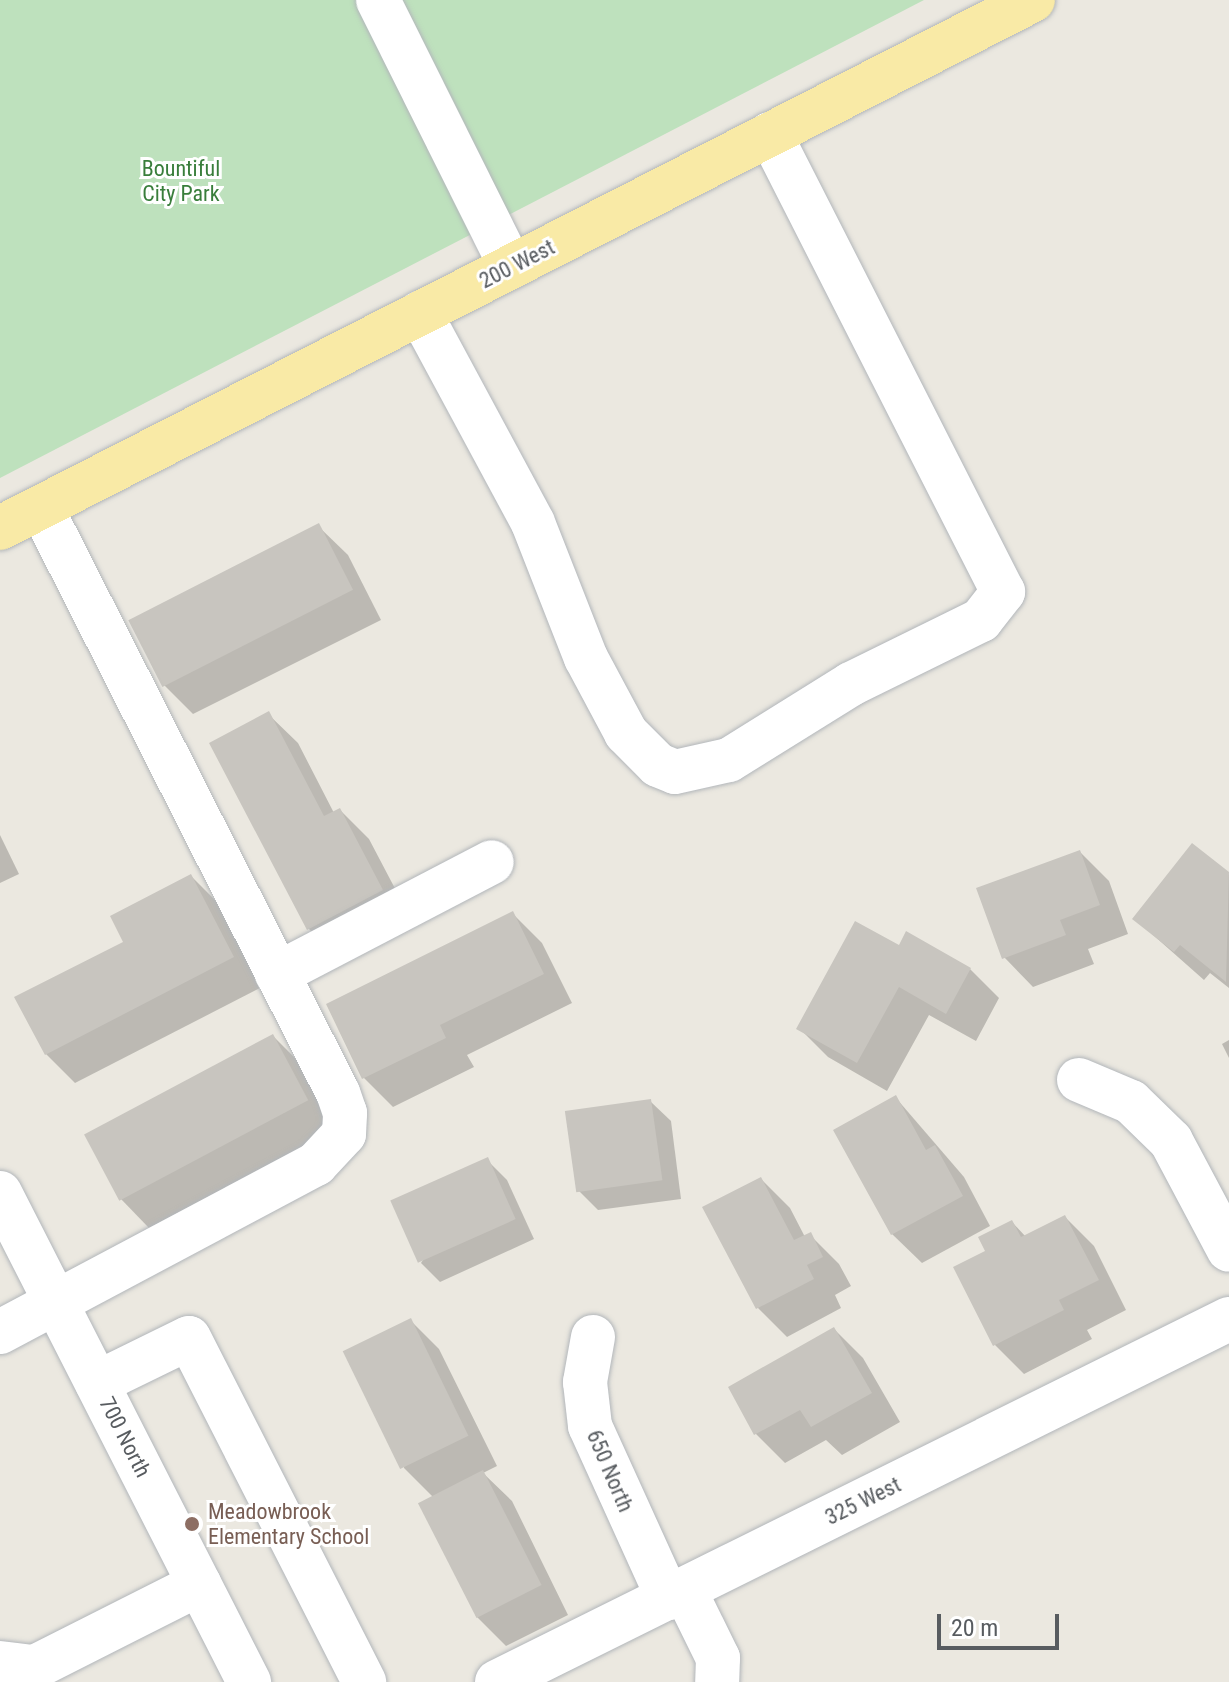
<!DOCTYPE html>
<html>
<head>
<meta charset="utf-8">
<style>
	body { margin:0 }
	#map { position:relative; width:1229px; height:1682px; overflow:hidden; background:#ebe8e0; font-family:"Roboto Condensed",sans-serif }
	div>[style] { position:absolute }
	[style*='--x'] { left:calc(var(--x)*1px); top:calc(var(--y)*1px); width:calc(var(--w)*1px); rotate:calc(var(--a)*1deg) }
	.green>* { inset:0; background:#bee1bd }
	.shadow>* { inset:0; background:#0003 }
	.building>* { inset:0; background:#c8c5bf; transform-origin:0 0 }
	.roads { filter:drop-shadow(0 0 2px #b2b6ba) drop-shadow(0 0 2px #b2b6ba) }
	.minor>* { height:44px; margin:-22px; padding:0 22px; transform-origin:22px; border-radius:22px; background:#fff }
	.major>* { height:44px; margin:-22px; padding:0 22px; transform-origin:22px; border-radius:22px; background:#f9eaa6 }
	.dots>* { width:22px; height:22px; translate:-50% -50%; box-sizing:border-box; border:4px solid #fff; border-radius:50% }
	span { translate:-50% -50%; white-space:nowrap; text-align:center; line-height:1.15; -webkit-text-stroke:6px #fff; paint-order:stroke }
	.park-label { font-size:22px; color:#397e3b }
	.street-label { font-size:22px; color:#585c60 }
	.education-label { font-size:22px; color:#785e54 }
	.left { translate:0 -50%; text-align:left }
	.scale { position:absolute; left:937px; top:1614px; width:122px; height:36px; box-sizing:border-box; border:4px solid #585c60; border-top:0; padding-left:10px; font-size:24px; line-height:28px; white-space:nowrap; color:#585c60; -webkit-text-stroke:6px #fff; paint-order:stroke }
</style>
</head>
<body>
<div id="map">
	<div class="green">
		<i style="clip-path:polygon(0 0,924px 0,0 478px)"></i>
	</div>
	<div class="shadow">
		<i style="clip-path:polygon(318px 526px,348px 555px,381px 620px,193px 714px,164px 685px,131px 620px)"></i>
		<i style="clip-path:polygon(268px 714px,298px 743px,334px 813px,340px 810px,369px 839px,411px 919px,338px 958px,308px 928px)"></i>
		<i style="clip-path:polygon(0 835px,19px 874px,0 883px)"></i>
		<i style="clip-path:polygon(1192px 845px,1229px 875px,1229px 988px,1210px 973px,1204px 980px,1135px 919px)"></i>
		<i style="clip-path:polygon(1080px 852px,1109px 881px,1128px 934px,1088px 949px,1094px 964px,1033px 987px,1004px 957px)"></i>
		<i style="clip-path:polygon(191px 876px,220px 905px,262px 987px,75px 1083px,46px 1054px,125px 943px)"></i>
		<i style="clip-path:polygon(513px 914px,542px 943px,572px 1003px,467px 1055px,474px 1067px,393px 1107px,364px 1078px,328px 1005px)"></i>
		<i style="clip-path:polygon(900px 948px,970px 969px,999px 998px,976px 1041px,929px 1015px,887px 1091px,828px 1057px,799px 1028px)"></i>
		<i style="clip-path:polygon(273px 1036px,302px 1065px,336px 1130px,149px 1228px,120px 1198px)"></i>
		<i style="clip-path:polygon(1229px 1040px,1229px 1058px,1222px 1044px)"></i>
		<i style="clip-path:polygon(896px 1098px,964px 1177px,990px 1226px,922px 1263px,892px 1234px)"></i>
		<i style="clip-path:polygon(651px 1102px,671px 1121px,681px 1199px,598px 1210px,578px 1190px)"></i>
		<i style="clip-path:polygon(487px 1160px,507px 1180px,534px 1239px,440px 1282px,421px 1263px)"></i>
		<i style="clip-path:polygon(761px 1179px,790px 1208px,805px 1237px,810px 1235px,839px 1264px,851px 1286px,835px 1295px,841px 1308px,787px 1337px,758px 1308px)"></i>
		<i style="clip-path:polygon(1065px 1217px,1094px 1246px,1126px 1310px,1087px 1330px,1092px 1339px,1024px 1374px,995px 1345px,987px 1252px,1012px 1222px,1026px 1237px)"></i>
		<i style="clip-path:polygon(410px 1320px,439px 1349px,497px 1466px,483px 1473px,512px 1501px,568px 1615px,506px 1646px,476px 1616px,433px 1497px,404px 1468px)"></i>
		<i style="clip-path:polygon(834px 1329px,863px 1358px,900px 1422px,842px 1455px,826px 1440px,785px 1463px,756px 1434px,730px 1388px)"></i>
	</div>
	<div class="building">
		<i style="left:319px;top:523px;width:75px;height:214px;rotate:63deg"></i>
		<i style="clip-path:polygon(269px 711px,324px 816px,340px 808px,383px 890px,307px 930px,209px 743px)"></i>
		<i style="clip-path:polygon(1192px 843px,1229px 872px,1226px 982px,1180px 945px,1174px 952px,1132px 919px)"></i>
		<i style="clip-path:polygon(1080px 850px,1100px 905px,1060px 920px,1066px 935px,1002px 959px,976px 888px)"></i>
		<i style="clip-path:polygon(191px 874px,234px 957px,45px 1055px,14px 997px,123px 942px,110px 916px)"></i>
		<i style="clip-path:polygon(513px 911px,544px 974px,440px 1025px,446px 1038px,362px 1079px,326px 1004px)"></i>
		<i style="clip-path:polygon(855px 921px,899px 945px,906px 931px,971px 968px,946px 1014px,899px 987px,857px 1063px,796px 1029px)"></i>
		<i style="left:273px;top:1034px;width:75px;height:214px;rotate:62deg"></i>
		<i style="clip-path:polygon(896px 1095px,926px 1150px,935px 1145px,963px 1196px,891px 1235px,833px 1130px)"></i>
		<i style="left:651px;top:1099px;width:82px;height:87px;rotate:82deg"></i>
		<i style="left:488px;top:1157px;width:68px;height:107px;rotate:66deg"></i>
		<i style="clip-path:polygon(761px 1177px,794px 1240px,811px 1232px,823px 1257px,807px 1265px,814px 1279px,756px 1309px,702px 1207px)"></i>
		<i style="clip-path:polygon(1065px 1215px,1099px 1280px,1059px 1300px,1064px 1310px,993px 1346px,953px 1267px,985px 1251px,978px 1237px,1012px 1220px,1021px 1237px)"></i>
		<i style="left:411px;top:1318px;width:131px;height:76px;rotate:64deg"></i>
		<i style="clip-path:polygon(834px 1327px,872px 1393px,811px 1427px,800px 1410px,754px 1435px,728px 1387px)"></i>
		<i style="left:483px;top:1470px;width:129px;height:73px;rotate:63deg"></i>
	</div>
	<div class="roads">
		<div class="minor">
			<i style="--x:378;--y:0;--w:298;--a:63.5"></i>
			<i style="--x:420;--y:313;--w:238;--a:61.7"></i>
			<i style="--x:533;--y:523;--w:145;--a:68.6"></i>
			<i style="--x:586;--y:658;--w:85;--a:61.9"></i>
			<i style="--x:626;--y:733;--w:45;--a:45"></i>
			<i style="--x:658;--y:765;--w:18;--a:22"></i>
			<i style="--x:675;--y:772;--w:55;--a:-12.5"></i>
			<i style="--x:729;--y:760;--w:144;--a:-31.9"></i>
			<i style="--x:851;--y:684;--w:145;--a:-26.2"></i>
			<i style="--x:981;--y:620;--w:36;--a:-52"></i>
			<i style="--x:1003;--y:592;--w:514;--a:-116.96"></i>
			<i style="--x:277;--y:974;--w:242;--a:-27.5"></i>
			<i style="--x:1079;--y:1080;--w:56;--a:22.9"></i>
			<i style="--x:1131;--y:1102;--w:56;--a:44.3"></i>
			<i style="--x:1171;--y:1141;--w:123;--a:62"></i>
			<i style="--x:0;--y:1193;--w:549;--a:63.01"></i>
			<i style="--x:0;--y:1332;--w:358;--a:-28"></i>
			<i style="--x:316;--y:1164;--w:41;--a:-47"></i>
			<i style="--x:344;--y:1134;--w:21;--a:-87"></i>
			<i style="--x:345;--y:1113;--w:21;--a:-109"></i>
			<i style="--x:338;--y:1093;--w:657;--a:-116.88"></i>
			<i style="--x:593;--y:1337;--w:46;--a:100.1"></i>
			<i style="--x:585;--y:1382;--w:44;--a:83.5"></i>
			<i style="--x:590;--y:1426;--w:189;--a:65.6"></i>
			<i style="--x:97;--y:1383;--w:102;--a:-26.1"></i>
			<i style="--x:189;--y:1338;--w:386;--a:63"></i>
			<i style="--x:684;--y:1589;--w:77;--a:63.8"></i>
			<i style="--x:718;--y:1658;--w:24;--a:92"></i>
			<i style="--x:0;--y:1663;--w:35;--a:7"></i>
			<i style="--x:35;--y:1667;--w:184;--a:-26.8"></i>
			<i style="--x:497;--y:1682;--w:817;--a:-26.38"></i>
		</div>
		<div class="major">
			<i style="--x:0;--y:528;--w:1160;--a:-27.07"></i>
		</div>
	</div>
	<div class="dots">
		<i style="left:192px;top:1524px;background:#8d6e63"></i>
	</div>
	<div class="park-label">
		<span style="left:181px;top:181px">Bountiful<br>City Park</span>
	</div>
	<div class="street-label">
		<span style="left:517px;top:264px;rotate:-27deg">200 West</span>
		<span style="left:125px;top:1437px;rotate:63deg">700 North</span>
		<span style="left:610px;top:1471px;rotate:67deg">650 North</span>
		<span style="left:863px;top:1501px;rotate:-26deg">325 West</span>
	</div>
	<div class="education-label">
		<span class="left" style="left:208px;top:1524px">Meadowbrook<br>Elementary School</span>
	</div>
	<div class="scale">20 m</div>
</div>
</body>
</html>
